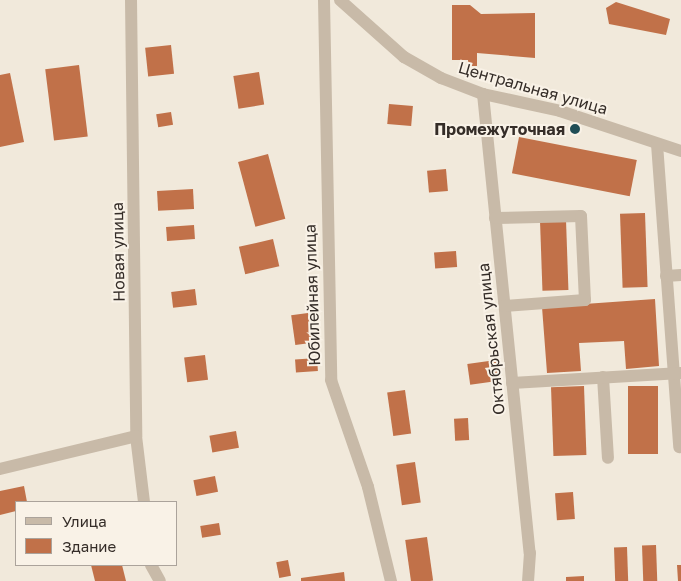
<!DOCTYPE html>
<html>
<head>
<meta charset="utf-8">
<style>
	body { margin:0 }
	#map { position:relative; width:681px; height:581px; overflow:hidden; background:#f1e9db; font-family:"Golos Text",sans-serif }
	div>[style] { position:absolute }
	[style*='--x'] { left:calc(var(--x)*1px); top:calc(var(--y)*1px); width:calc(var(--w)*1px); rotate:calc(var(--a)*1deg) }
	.building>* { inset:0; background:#c17149; transform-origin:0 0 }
	.minor>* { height:12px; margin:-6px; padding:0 6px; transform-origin:6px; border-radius:6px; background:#c8baa8 }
	.dots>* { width:14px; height:14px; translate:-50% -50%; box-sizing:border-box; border:2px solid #f9f2e7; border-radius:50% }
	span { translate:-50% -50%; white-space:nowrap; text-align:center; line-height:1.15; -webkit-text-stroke:4px #f9f2e7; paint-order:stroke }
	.street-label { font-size:16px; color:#352d28 }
	.poi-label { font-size:16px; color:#352d28; font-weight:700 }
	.right { translate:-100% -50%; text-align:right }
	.legend { position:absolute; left:15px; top:501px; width:162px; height:65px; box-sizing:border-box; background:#f9f2e7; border:1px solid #aba39b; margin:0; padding:6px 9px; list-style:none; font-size:15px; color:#352d28 }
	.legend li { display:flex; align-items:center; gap:10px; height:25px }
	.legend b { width:25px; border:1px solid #aba39b }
</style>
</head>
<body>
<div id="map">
	<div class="building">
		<i style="clip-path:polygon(616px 2px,670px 19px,666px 35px,609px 24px,606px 8px)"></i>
		<i style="clip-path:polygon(452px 5px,470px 5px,481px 14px,535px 13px,535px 58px,477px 53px,477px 66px,468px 66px,468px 60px,452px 60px)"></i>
		<i style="left:171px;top:45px;width:29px;height:26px;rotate:84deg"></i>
		<i style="left:79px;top:65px;width:72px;height:34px;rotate:83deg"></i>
		<i style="left:259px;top:72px;width:33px;height:26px;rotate:81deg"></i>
		<i style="clip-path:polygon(10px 73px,24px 142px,0 147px,0 75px)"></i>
		<i style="left:389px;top:104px;width:24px;height:20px;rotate:5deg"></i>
		<i style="left:171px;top:112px;width:13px;height:15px;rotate:81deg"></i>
		<i style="left:519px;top:137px;width:120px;height:37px;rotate:11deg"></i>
		<i style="left:268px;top:154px;width:67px;height:31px;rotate:75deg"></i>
		<i style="left:446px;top:169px;width:22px;height:19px;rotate:85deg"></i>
		<i style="left:193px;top:189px;width:20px;height:36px;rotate:87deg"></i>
		<i style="left:645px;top:213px;width:74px;height:25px;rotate:88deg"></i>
		<i style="left:566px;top:220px;width:70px;height:26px;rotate:88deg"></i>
		<i style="left:194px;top:225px;width:14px;height:28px;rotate:86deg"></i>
		<i style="left:273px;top:239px;width:28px;height:35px;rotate:77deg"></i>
		<i style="left:456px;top:251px;width:16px;height:22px;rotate:86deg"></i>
		<i style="left:195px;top:289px;width:16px;height:24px;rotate:83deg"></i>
		<i style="clip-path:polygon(655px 299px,659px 366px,626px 369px,624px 341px,579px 343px,581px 371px,547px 373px,542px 307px)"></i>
		<i style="left:308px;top:313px;width:30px;height:17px;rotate:82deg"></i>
		<i style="left:205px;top:355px;width:25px;height:21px;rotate:83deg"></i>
		<i style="left:317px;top:358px;width:13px;height:22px;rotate:86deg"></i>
		<i style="left:496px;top:360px;width:21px;height:29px;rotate:82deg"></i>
		<i style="left:584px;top:386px;width:69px;height:33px;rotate:88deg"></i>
		<i style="left:628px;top:386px;width:30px;height:68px"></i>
		<i style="left:405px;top:390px;width:44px;height:18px;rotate:82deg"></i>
		<i style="left:468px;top:418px;width:22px;height:14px;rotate:87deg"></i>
		<i style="left:236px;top:431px;width:17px;height:27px;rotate:80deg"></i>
		<i style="left:415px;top:462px;width:41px;height:19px;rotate:82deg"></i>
		<i style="left:215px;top:476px;width:16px;height:22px;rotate:79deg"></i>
		<i style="clip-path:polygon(24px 486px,27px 502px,16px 502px,16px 511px,0 515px,0 491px)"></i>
		<i style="left:573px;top:492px;width:27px;height:18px;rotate:86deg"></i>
		<i style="left:219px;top:523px;width:12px;height:19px;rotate:81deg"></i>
		<i style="left:427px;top:537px;width:44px;height:22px;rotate:82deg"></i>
		<i style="left:656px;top:545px;width:36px;height:14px;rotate:88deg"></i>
		<i style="left:627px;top:547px;width:34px;height:13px;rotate:88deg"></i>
		<i style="left:288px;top:560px;width:16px;height:12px;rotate:79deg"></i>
		<i style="clip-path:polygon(91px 565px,122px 565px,126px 581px,95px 581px)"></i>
		<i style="clip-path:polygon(677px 565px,681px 565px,681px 581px,678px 581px)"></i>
		<i style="clip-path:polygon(344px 572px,345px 581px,301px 581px,301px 578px)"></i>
		<i style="clip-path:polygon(584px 576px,584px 581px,566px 581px,566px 577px)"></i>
	</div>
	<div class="minor">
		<i style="--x:131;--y:0;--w:436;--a:89.3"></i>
		<i style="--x:136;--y:436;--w:66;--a:83.1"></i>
		<i style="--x:324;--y:0;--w:380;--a:88.9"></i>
		<i style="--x:331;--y:380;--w:113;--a:70.9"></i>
		<i style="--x:368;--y:487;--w:97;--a:76.3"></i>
		<i style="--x:340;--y:0;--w:86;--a:41.7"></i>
		<i style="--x:404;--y:57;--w:43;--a:29.6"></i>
		<i style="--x:441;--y:78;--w:45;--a:20.9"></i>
		<i style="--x:483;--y:94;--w:79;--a:12.4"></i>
		<i style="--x:560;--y:111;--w:127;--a:18.3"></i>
		<i style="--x:483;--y:94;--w:461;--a:84.2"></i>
		<i style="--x:530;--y:553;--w:28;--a:94"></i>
		<i style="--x:657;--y:144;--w:304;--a:85.8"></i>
		<i style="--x:495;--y:218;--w:86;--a:-1.3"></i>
		<i style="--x:581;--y:216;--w:84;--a:87.3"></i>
		<i style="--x:585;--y:300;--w:81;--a:175.8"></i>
		<i style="--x:666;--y:276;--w:15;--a:-4"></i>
		<i style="--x:603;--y:377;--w:81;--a:86.5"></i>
		<i style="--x:512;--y:383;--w:169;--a:-3.4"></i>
		<i style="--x:0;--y:469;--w:140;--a:-13.6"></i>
		<i style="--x:151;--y:565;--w:18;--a:61"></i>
	</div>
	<div class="dots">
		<i style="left:575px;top:129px;background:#1f4d55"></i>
	</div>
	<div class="street-label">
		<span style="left:533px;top:88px;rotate:16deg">Центральная улица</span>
		<span style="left:118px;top:252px;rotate:-91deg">Новая улица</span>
		<span style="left:312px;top:295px;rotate:-92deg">Юбилейная улица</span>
		<span style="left:491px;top:339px;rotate:-96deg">Октябрьская улица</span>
	</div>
	<div class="poi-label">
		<span class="right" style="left:565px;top:129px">Промежуточная</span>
	</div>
	<ul class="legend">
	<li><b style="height:6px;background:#c8baa8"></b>Улица</li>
	<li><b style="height:14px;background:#c17149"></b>Здание</li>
	</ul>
</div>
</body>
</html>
